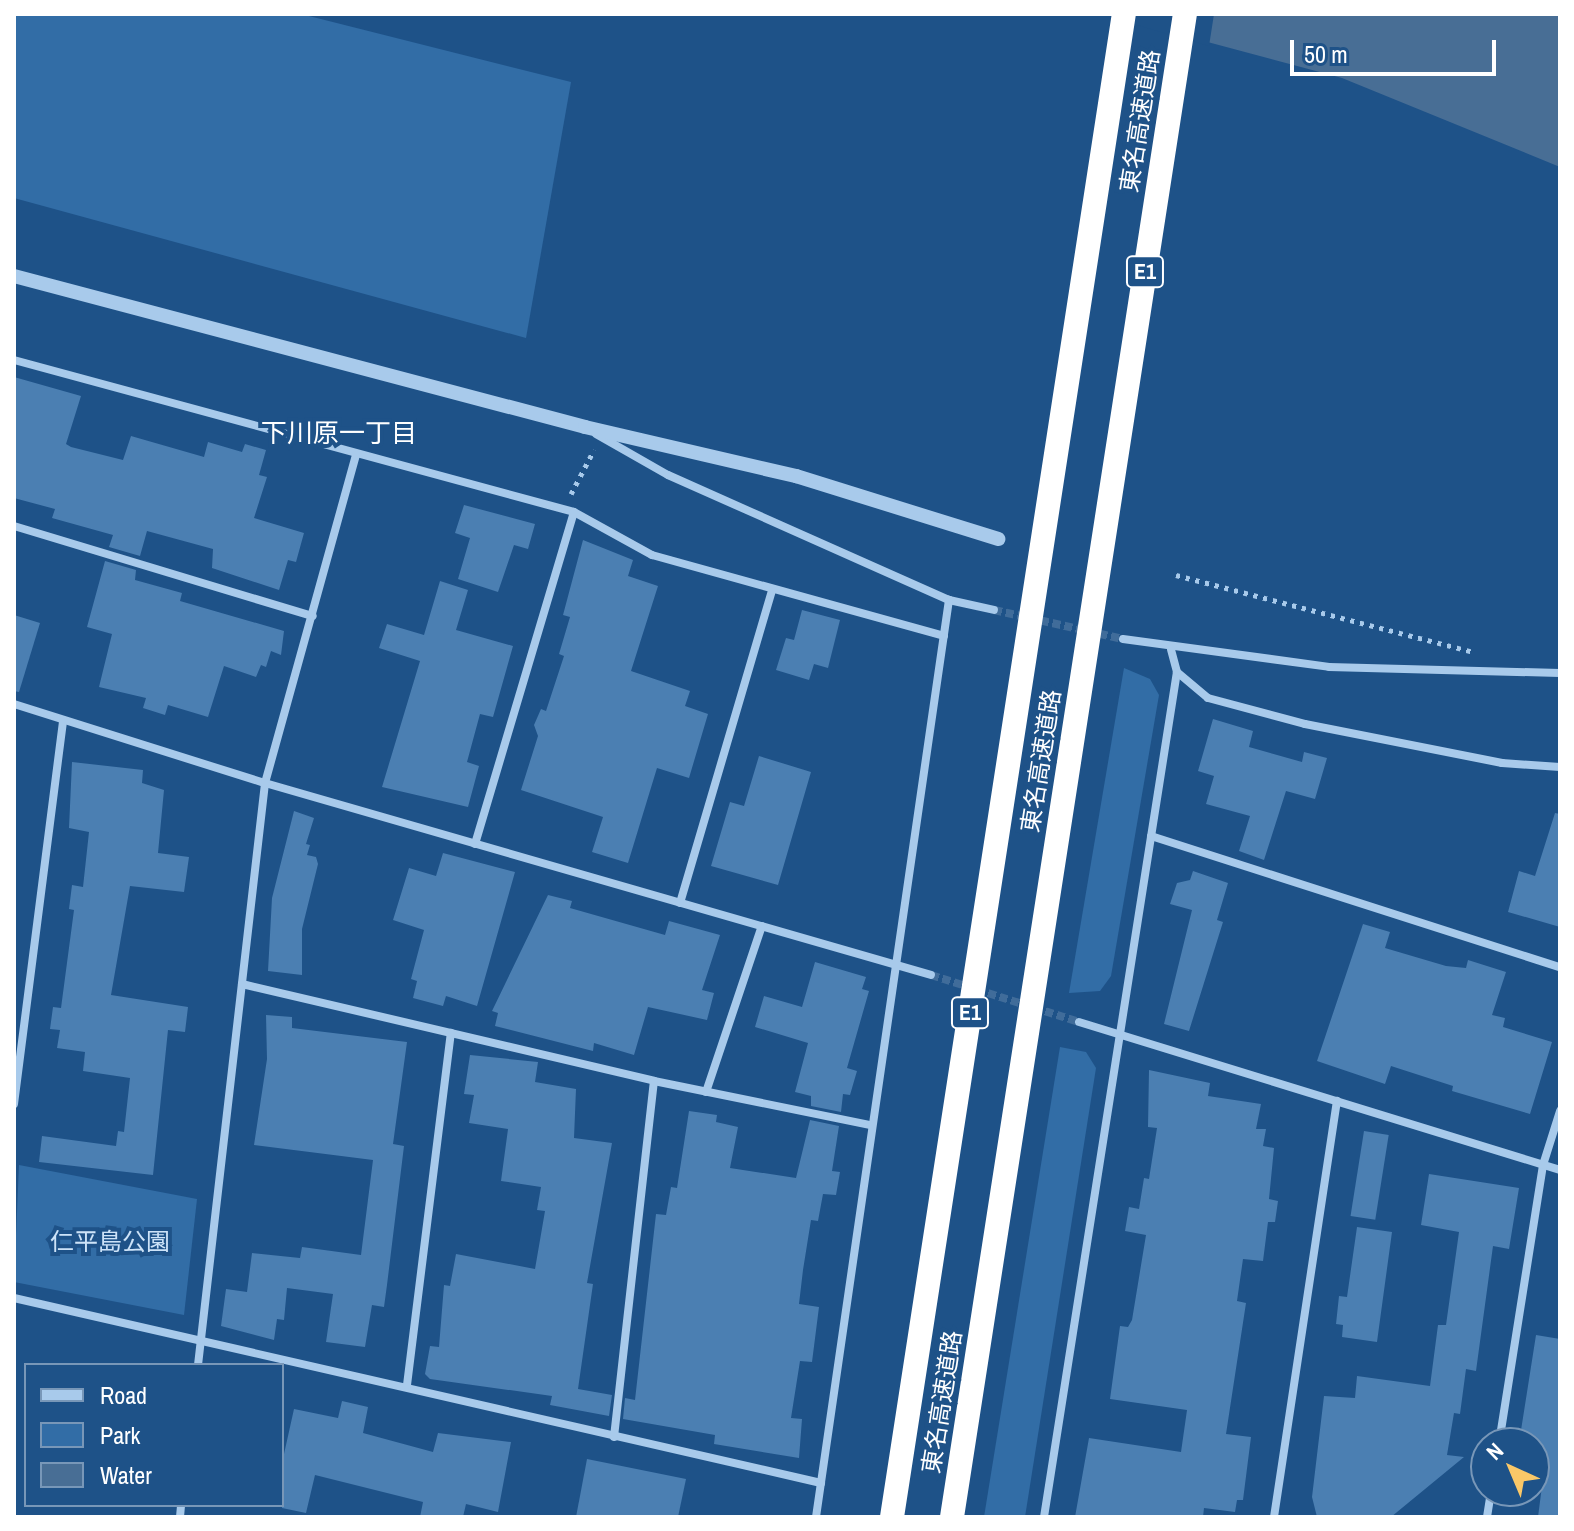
<!DOCTYPE html>
<html>
<head>
<meta charset="utf-8">
<style>
	body { margin:0 }
	#map { position:relative; width:1574px; height:1531px; overflow:hidden; background:#1e5288; font-family:"Archivo Narrow","Noto Sans JP",sans-serif }
	div>[style] { position:absolute }
	[style*='--x'] { left:calc(var(--x)*1px); top:calc(var(--y)*1px); width:calc(var(--w)*1px); rotate:calc(var(--a)*1deg) }
	.green>* { inset:0; background:#326da6 }
	.water>* { inset:0; background:#486e95 }
	.pier>* { inset:0; background:#1e5288 }
	.building>* { inset:0; background:#4b7fb2; transform-origin:0 0 }
	.minor-tunnel>* { height:8px; margin-top:-4px; transform-origin:0; background:repeating-linear-gradient(90deg,#406c9a 0 8px,transparent 0 12px) }
	.path>* { height:5px; margin-top:-2.5px; transform-origin:0; background:repeating-linear-gradient(90deg,#a8caeb 0 4px,transparent 0 10px) }
	.minor>* { height:8px; margin:-4px; padding:0 4px; transform-origin:4px; border-radius:4px; background:#a8caeb }
	.tertiary>* { height:14px; margin:-7px; padding:0 7px; transform-origin:7px; border-radius:7px; background:#a8caeb }
	.motorway>* { height:24px; margin:-12px; padding:0 12px; transform-origin:12px; border-radius:12px; background:#fff }
	span { translate:-50% -50%; white-space:nowrap; text-align:center; line-height:1.15; -webkit-text-stroke:8px #1e5288; paint-order:stroke }
	.shield-label span { padding:2px 6px; background:#1e5288; border:2px solid; border-radius:6px; -webkit-text-stroke-width:0 }
	.shield-label { font-size:22px; color:#fff; font-weight:700 }
	.street-label { font-size:24px; color:#fff }
	.park-label { font-size:24px; color:#cde3f8 }
	.neighbourhood-label { font-size:26px; color:#fff }
	.frame { position:absolute; inset:0; border:16px solid #fff; pointer-events:none }
	.legend { position:absolute; left:24px; top:1363px; width:260px; height:144px; box-sizing:border-box; background:#1e5288; border:2px solid #7897b8; margin:0; padding:10px 14px; list-style:none; font-size:24px; color:#fff }
	.legend li { display:flex; align-items:center; gap:16px; height:40px }
	.legend b { width:40px; border:2px solid #7897b8 }
	.north { position:absolute; left:1470px; top:1427px; width:80px; height:80px; box-sizing:border-box; background:#1e5288; border:2px solid #7897b8; border-radius:50%; rotate:316deg; font-size:22px; font-weight:700; line-height:32px; text-align:center; color:#fff }
	.north::after { content:''; display:block; margin:auto; width:28px; height:36px; background:#fac868; clip-path:polygon(50% 0,100% 100%,50% 72%,0 100%) }
	.scale { position:absolute; left:1290px; top:40px; width:206px; height:36px; box-sizing:border-box; border:4px solid #fff; border-top:0; padding-left:10px; font-size:24px; line-height:28px; white-space:nowrap; color:#fff; -webkit-text-stroke:6px #1e5288; paint-order:stroke }
</style>
</head>
<body>
<div id="map">
	<div class="green">
		<i style="clip-path:polygon(14px 14px,301px 14px,571px 82px,526px 338px,14px 198px)"></i>
		<i style="clip-path:polygon(1124px 668px,1150px 679px,1159px 695px,1111px 976px,1100px 991px,1069px 993px)"></i>
		<i style="clip-path:polygon(1060px 1047px,1086px 1052px,1096px 1068px,1025px 1517px,984px 1517px)"></i>
		<i style="clip-path:polygon(19px 1165px,197px 1199px,184px 1315px,14px 1282px)"></i>
	</div>
	<div class="water">
		<i style="clip-path:polygon(1103px 14px,1560px 14px,1560px 167px,1342px 78px)"></i>
	</div>
	<div class="pier">
		<i style="clip-path:polygon(1099px 14px,1214px 14px,1209px 46px)"></i>
	</div>
	<div class="building">
		<i style="clip-path:polygon(14px 377px,81px 396px,66px 444px,71px 447px,123px 460px,131px 436px,204px 457px,208px 442px,242px 452px,245px 444px,266px 450px,259px 475px,267px 477px,254px 518px,304px 533px,296px 562px,288px 560px,279px 590px,212px 568px,213px 549px,147px 531px,140px 556px,109px 547px,113px 535px,52px 518px,55px 509px,14px 498px)"></i>
		<i style="clip-path:polygon(464px 505px,535px 524px,528px 549px,514px 545px,498px 592px,458px 579px,470px 538px,455px 533px)"></i>
		<i style="clip-path:polygon(583px 540px,633px 560px,628px 576px,658px 586px,631px 671px,690px 691px,685px 706px,708px 714px,689px 778px,657px 768px,628px 863px,592px 852px,603px 817px,521px 790px,538px 736px,534px 725px,541px 709px,546px 711px,564px 656px,559px 654px,570px 617px,563px 615px)"></i>
		<i style="clip-path:polygon(105px 561px,136px 570px,135px 580px,182px 593px,180px 601px,284px 631px,281px 655px,271px 651px,266px 667px,261px 665px,256px 677px,224px 666px,208px 717px,168px 705px,165px 715px,143px 708px,146px 698px,99px 687px,112px 634px,87px 627px)"></i>
		<i style="clip-path:polygon(440px 581px,468px 590px,456px 630px,513px 646px,493px 717px,480px 714px,467px 762px,479px 766px,468px 807px,382px 787px,420px 661px,379px 648px,387px 624px,424px 635px)"></i>
		<i style="clip-path:polygon(802px 610px,840px 620px,828px 668px,814px 664px,809px 680px,776px 670px,786px 638px,794px 640px)"></i>
		<i style="clip-path:polygon(14px 615px,40px 623px,19px 692px,14px 691px)"></i>
		<i style="clip-path:polygon(1213px 719px,1253px 731px,1249px 747px,1302px 762px,1304px 752px,1327px 758px,1315px 799px,1286px 791px,1264px 860px,1239px 851px,1250px 816px,1206px 804px,1214px 776px,1198px 771px)"></i>
		<i style="clip-path:polygon(759px 756px,811px 772px,778px 885px,711px 866px,730px 802px,744px 806px)"></i>
		<i style="clip-path:polygon(72px 762px,143px 770px,142px 783px,164px 790px,158px 853px,189px 857px,184px 892px,130px 886px,111px 995px,188px 1007px,185px 1032px,168px 1030px,153px 1175px,39px 1162px,42px 1136px,116px 1146px,118px 1131px,124px 1132px,130px 1078px,83px 1071px,85px 1052px,57px 1048px,60px 1030px,50px 1029px,53px 1007px,61px 1008px,74px 910px,69px 909px,72px 885px,83px 887px,89px 832px,69px 828px)"></i>
		<i style="clip-path:polygon(294px 811px,314px 818px,306px 844px,310px 845px,307px 855px,316px 857px,318px 864px,302px 929px,302px 975px,268px 971px,272px 898px)"></i>
		<i style="clip-path:polygon(1555px 813px,1560px 814px,1560px 927px,1508px 912px,1519px 871px,1535px 876px)"></i>
		<i style="clip-path:polygon(443px 853px,515px 872px,477px 1006px,446px 996px,443px 1006px,413px 998px,417px 981px,411px 979px,424px 930px,393px 920px,409px 868px,436px 876px)"></i>
		<i style="clip-path:polygon(1193px 871px,1228px 883px,1217px 920px,1223px 922px,1189px 1031px,1164px 1024px,1192px 910px,1170px 904px,1177px 883px,1190px 880px)"></i>
		<i style="clip-path:polygon(548px 895px,572px 901px,570px 908px,665px 935px,669px 921px,720px 935px,702px 990px,714px 993px,707px 1020px,648px 1007px,634px 1055px,594px 1043px,593px 1051px,495px 1026px,498px 1013px,492px 1011px)"></i>
		<i style="clip-path:polygon(1363px 924px,1390px 932px,1385px 948px,1446px 966px,1466px 968px,1468px 960px,1506px 972px,1492px 1015px,1505px 1018px,1503px 1027px,1552px 1042px,1530px 1114px,1452px 1091px,1453px 1086px,1391px 1066px,1385px 1084px,1317px 1061px)"></i>
		<i style="clip-path:polygon(815px 962px,866px 977px,862px 989px,869px 991px,847px 1068px,857px 1071px,850px 1095px,843px 1094px,841px 1112px,811px 1106px,811px 1096px,795px 1092px,808px 1043px,755px 1027px,764px 996px,802px 1007px)"></i>
		<i style="clip-path:polygon(266px 1015px,292px 1017px,292px 1028px,407px 1042px,393px 1144px,404px 1146px,387px 1285px,384px 1307px,372px 1305px,365px 1347px,326px 1342px,333px 1294px,287px 1288px,284px 1320px,277px 1319px,274px 1340px,221px 1326px,226px 1289px,247px 1292px,252px 1253px,300px 1258px,302px 1247px,361px 1255px,373px 1160px,254px 1145px,267px 1059px)"></i>
		<i style="clip-path:polygon(470px 1055px,538px 1062px,535px 1082px,576px 1089px,574px 1138px,612px 1143px,587px 1283px,593px 1284px,578px 1389px,612px 1395px,609px 1416px,550px 1405px,552px 1396px,430px 1379px,425px 1374px,430px 1346px,439px 1347px,444px 1285px,450px 1286px,456px 1254px,535px 1269px,545px 1211px,537px 1210px,541px 1187px,501px 1181px,508px 1129px,469px 1123px,474px 1095px,464px 1094px)"></i>
		<i style="clip-path:polygon(1149px 1070px,1210px 1083px,1208px 1096px,1261px 1104px,1256px 1129px,1266px 1129px,1263px 1146px,1274px 1148px,1269px 1199px,1278px 1201px,1275px 1222px,1268px 1222px,1263px 1261px,1243px 1259px,1237px 1301px,1246px 1303px,1226px 1434px,1251px 1437px,1243px 1500px,1237px 1500px,1235px 1512px,1204px 1508px,1203px 1517px,1075px 1517px,1089px 1438px,1181px 1452px,1187px 1410px,1110px 1399px,1120px 1326px,1128px 1327px,1132px 1320px,1146px 1235px,1125px 1231px,1129px 1207px,1139px 1209px,1144px 1178px,1149px 1179px,1157px 1128px,1148px 1127px)"></i>
		<i style="clip-path:polygon(689px 1111px,717px 1115px,716px 1122px,738px 1127px,730px 1168px,796px 1178px,810px 1120px,839px 1126px,832px 1171px,840px 1172px,836px 1195px,823px 1194px,818px 1221px,811px 1220px,803px 1270px,799px 1304px,819px 1307px,812px 1362px,800px 1361px,791px 1418px,802px 1419px,799px 1458px,714px 1444px,715px 1435px,623px 1419px,625px 1398px,635px 1400px,656px 1214px,666px 1215px,671px 1187px,677px 1188px)"></i>
		<i style="left:1364px;top:1131px;width:25px;height:86px;rotate:9deg"></i>
		<i style="clip-path:polygon(1429px 1174px,1519px 1188px,1509px 1249px,1493px 1246px,1476px 1371px,1466px 1369px,1460px 1414px,1454px 1413px,1447px 1455px,1464px 1457px,1391px 1517px,1317px 1517px,1312px 1497px,1324px 1396px,1355px 1398px,1357px 1376px,1430px 1386px,1438px 1325px,1446px 1325px,1459px 1232px,1421px 1225px)"></i>
		<i style="clip-path:polygon(1357px 1227px,1392px 1232px,1377px 1342px,1342px 1337px,1343px 1325px,1336px 1324px,1339px 1296px,1347px 1297px)"></i>
		<i style="clip-path:polygon(1536px 1335px,1560px 1339px,1560px 1517px,1538px 1517px,1546px 1455px,1534px 1453px,1534px 1443px,1519px 1443px)"></i>
		<i style="clip-path:polygon(342px 1401px,368px 1407px,363px 1433px,433px 1452px,438px 1433px,511px 1442px,498px 1512px,466px 1504px,463px 1517px,420px 1517px,423px 1502px,315px 1475px,306px 1513px,282px 1508px,282px 1463px,294px 1409px,338px 1418px)"></i>
		<i style="clip-path:polygon(587px 1459px,686px 1479px,678px 1517px,576px 1517px)"></i>
	</div>
	<div class="minor-tunnel">
		<i style="--x:994;--y:610;--w:132;--a:12.7"></i>
		<i style="--x:931;--y:975;--w:155;--a:17.6"></i>
	</div>
	<div class="path">
		<i style="--x:571;--y:494;--w:50;--a:-62.4"></i>
		<i style="--x:1176;--y:575;--w:307;--a:14.5"></i>
	</div>
	<div class="minor">
		<i style="--x:14;--y:360;--w:580;--a:15.19"></i>
		<i style="--x:574;--y:512;--w:89;--a:28.9"></i>
		<i style="--x:652;--y:555;--w:303;--a:15.5"></i>
		<i style="--x:596;--y:434;--w:83;--a:29.7"></i>
		<i style="--x:668;--y:475;--w:308;--a:24"></i>
		<i style="--x:949;--y:600;--w:46;--a:12.5"></i>
		<i style="--x:14;--y:526;--w:312;--a:16.8"></i>
		<i style="--x:1123;--y:639;--w:208;--a:7.7"></i>
		<i style="--x:1329;--y:667;--w:231;--a:1.5"></i>
		<i style="--x:1177;--y:672;--w:40;--a:40"></i>
		<i style="--x:1208;--y:698;--w:100;--a:15"></i>
		<i style="--x:1305;--y:724;--w:201;--a:11.2"></i>
		<i style="--x:1502;--y:763;--w:58;--a:3.9"></i>
		<i style="--x:14;--y:704;--w:263;--a:17.5"></i>
		<i style="--x:265;--y:783;--w:693;--a:16.08"></i>
		<i style="--x:1151;--y:836;--w:429;--a:17.8"></i>
		<i style="--x:475;--y:844;--w:346;--a:-73.4"></i>
		<i style="--x:680;--y:903;--w:326;--a:-73.6"></i>
		<i style="--x:242;--y:984;--w:423;--a:13.2"></i>
		<i style="--x:654;--y:1081;--w:221;--a:11.5"></i>
		<i style="--x:1079;--y:1022;--w:503;--a:17.1"></i>
		<i style="--x:706;--y:1092;--w:175;--a:-71.4"></i>
		<i style="--x:14;--y:1104;--w:387;--a:-82.7"></i>
		<i style="--x:14;--y:1298;--w:828;--a:12.91"></i>
		<i style="--x:198;--y:1365;--w:586;--a:-83.43"></i>
		<i style="--x:265;--y:783;--w:340;--a:-74.5"></i>
		<i style="--x:407;--y:1385;--w:355;--a:-82.9"></i>
		<i style="--x:614;--y:1437;--w:358;--a:-83.6"></i>
		<i style="--x:1499;--y:1443;--w:281;--a:-81"></i>
		<i style="--x:1543;--y:1165;--w:57;--a:-72.5"></i>
		<i style="--x:180;--y:1517;--w:12;--a:-85"></i>
		<i style="--x:816;--y:1517;--w:927;--a:-81.75"></i>
		<i style="--x:1044;--y:1517;--w:855;--a:-81.06"></i>
		<i style="--x:1177;--y:672;--w:23;--a:-105"></i>
		<i style="--x:1274;--y:1517;--w:421;--a:-81.4"></i>
		<i style="--x:1487;--y:1517;--w:26;--a:-81"></i>
	</div>
	<div class="tertiary">
		<i style="--x:14;--y:276;--w:591;--a:14.81"></i>
		<i style="--x:585;--y:427;--w:217;--a:13.1"></i>
		<i style="--x:796;--y:476;--w:212;--a:17.3"></i>
	</div>
	<div class="motorway">
		<i style="--x:892;--y:1517;--w:1521;--a:-81.23"></i>
		<i style="--x:952;--y:1517;--w:1521;--a:-81.19"></i>
	</div>
	<div class="shield-label">
		<span style="left:1145px;top:272px">E1</span>
		<span style="left:970px;top:1013px">E1</span>
	</div>
	<div class="street-label">
		<span style="left:1140px;top:121px;rotate:-81deg">東名高速道路</span>
		<span style="left:1041px;top:761px;rotate:-81deg">東名高速道路</span>
		<span style="left:942px;top:1402px;rotate:-81deg">東名高速道路</span>
	</div>
	<div class="park-label">
		<span style="left:110px;top:1242px">仁平島公園</span>
	</div>
	<div class="neighbourhood-label">
		<span style="left:339px;top:433px">下川原一丁目</span>
	</div>
	<div class="frame"></div>
	<ul class="legend">
	<li><b style="height:10px;background:#a8caeb"></b>Road</li>
	<li><b style="height:22px;background:#326da6"></b>Park</li>
	<li><b style="height:22px;background:#486e95"></b>Water</li>
	</ul>
	<div class="north">N</div>
	<div class="scale">50 m</div>
</div>
</body>
</html>
